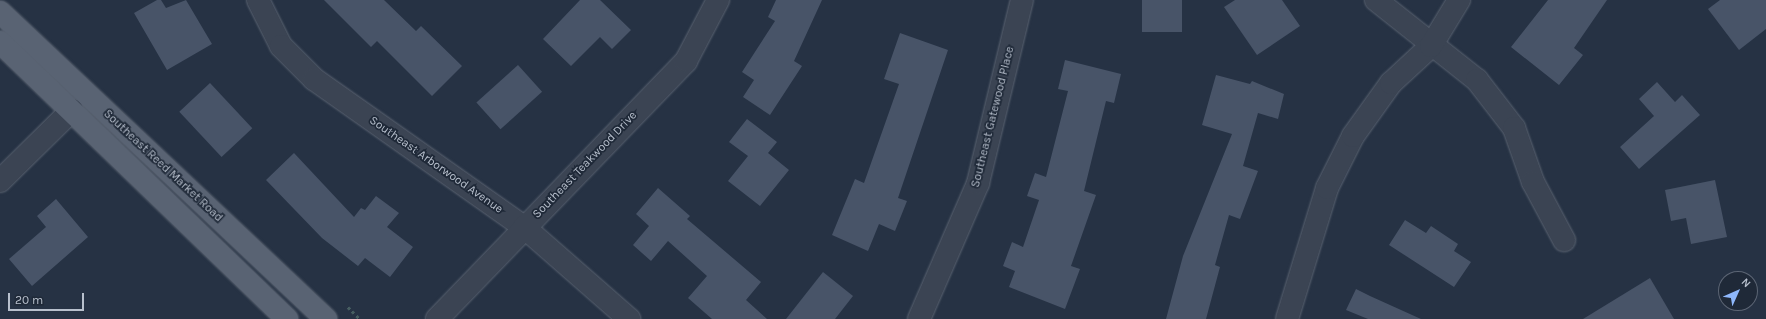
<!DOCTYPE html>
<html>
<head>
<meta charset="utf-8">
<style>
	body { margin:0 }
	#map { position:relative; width:1766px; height:319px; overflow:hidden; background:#263244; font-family:Karla,sans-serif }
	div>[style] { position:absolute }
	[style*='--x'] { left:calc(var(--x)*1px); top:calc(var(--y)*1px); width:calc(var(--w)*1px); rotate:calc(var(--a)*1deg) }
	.building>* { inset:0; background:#485468; transform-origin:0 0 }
	.path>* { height:2.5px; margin-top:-1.25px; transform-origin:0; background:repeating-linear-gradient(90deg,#475e61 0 3px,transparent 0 6px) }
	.roads { filter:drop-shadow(0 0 1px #596270) drop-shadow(0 0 1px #596270) }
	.minor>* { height:22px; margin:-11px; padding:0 11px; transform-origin:11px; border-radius:11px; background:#3b4453 }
	.primary>* { height:22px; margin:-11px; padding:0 11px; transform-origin:11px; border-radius:11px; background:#596373 }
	span { translate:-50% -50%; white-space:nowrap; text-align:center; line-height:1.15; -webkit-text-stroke:3.5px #1f2938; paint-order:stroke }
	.street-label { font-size:12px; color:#b8c0cd }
	.north { position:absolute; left:1718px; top:271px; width:40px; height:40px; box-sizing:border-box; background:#1f2938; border:1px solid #5c6574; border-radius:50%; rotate:45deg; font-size:11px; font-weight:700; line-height:16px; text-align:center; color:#b8c0cd }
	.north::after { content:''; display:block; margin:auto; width:14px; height:18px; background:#8eb7fb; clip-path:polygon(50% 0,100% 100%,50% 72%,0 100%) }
	.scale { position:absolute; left:8px; top:293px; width:76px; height:18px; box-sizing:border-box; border:2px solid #b8c0cd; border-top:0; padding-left:5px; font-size:12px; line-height:14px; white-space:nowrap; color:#b8c0cd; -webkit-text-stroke:3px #1f2938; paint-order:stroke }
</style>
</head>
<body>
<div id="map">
	<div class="building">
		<i style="clip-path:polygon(157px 0,161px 0,166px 8px,186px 0,212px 44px,167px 70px,134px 13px)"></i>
		<i style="clip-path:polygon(324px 0,384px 0,416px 31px,421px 26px,462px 66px,432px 96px,377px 41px,371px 47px)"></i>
		<i style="clip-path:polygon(580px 0,600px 0,631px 30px,612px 49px,600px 37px,571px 66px,543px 39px)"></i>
		<i style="clip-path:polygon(776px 0,822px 0,794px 61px,802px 66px,770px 115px,743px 97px,754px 80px,742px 72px,775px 21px,768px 17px)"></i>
		<i style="left:1142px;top:0;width:40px;height:32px"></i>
		<i style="clip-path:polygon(1235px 0,1282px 0,1300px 26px,1257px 55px,1224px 7px)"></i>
		<i style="clip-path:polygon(1548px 0,1607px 0,1574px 48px,1583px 55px,1559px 85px,1511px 47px)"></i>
		<i style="clip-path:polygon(1720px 0,1766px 0,1766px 29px,1739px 50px,1708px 9px)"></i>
		<i style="clip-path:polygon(900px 33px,948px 50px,898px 198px,907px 201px,895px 231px,879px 224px,868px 251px,832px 235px,855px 179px,864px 183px,899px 84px,884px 79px)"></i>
		<i style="clip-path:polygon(1065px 60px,1121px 74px,1114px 103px,1106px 101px,1084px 191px,1096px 195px,1071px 266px,1080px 269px,1065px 309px,1009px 287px,1015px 271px,1003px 266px,1012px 242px,1023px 247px,1039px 200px,1027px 196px,1035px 173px,1046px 177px,1068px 91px,1058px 89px)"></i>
		<i style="left:518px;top:65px;width:36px;height:56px;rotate:48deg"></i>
		<i style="clip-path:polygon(1216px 75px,1250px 84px,1252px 81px,1284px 94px,1278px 119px,1258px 113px,1243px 166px,1258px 171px,1240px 219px,1229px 215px,1215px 265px,1220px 267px,1206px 319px,1166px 319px,1183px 256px,1232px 134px,1202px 125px)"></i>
		<i style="clip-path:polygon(1657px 82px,1675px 102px,1682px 95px,1700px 115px,1639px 169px,1620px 147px,1654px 116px,1639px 99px)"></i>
		<i style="left:210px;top:83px;width:62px;height:42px;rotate:47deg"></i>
		<i style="clip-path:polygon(747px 119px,777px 142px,768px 153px,789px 170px,760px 206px,728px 181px,748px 156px,729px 142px)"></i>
		<i style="clip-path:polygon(294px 153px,354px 217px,361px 208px,365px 210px,376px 196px,399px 213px,387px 227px,413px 247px,390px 277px,365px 258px,358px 266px,322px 238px,266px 180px)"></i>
		<i style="clip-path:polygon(1715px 180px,1727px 237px,1691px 244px,1686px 218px,1671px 221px,1665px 190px)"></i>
		<i style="clip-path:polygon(658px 188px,690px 216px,687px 219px,761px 282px,746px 300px,767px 319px,712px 319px,688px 298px,707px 276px,668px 241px,651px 261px,633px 245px,649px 226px,636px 214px)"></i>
		<i style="clip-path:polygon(56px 199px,88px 237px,32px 286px,9px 259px,46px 227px,37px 216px)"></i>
		<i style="clip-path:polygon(1405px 220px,1426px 233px,1431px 226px,1458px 244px,1454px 251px,1471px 262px,1454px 287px,1389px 245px)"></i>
		<i style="clip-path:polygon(823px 272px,853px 296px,835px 319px,786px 319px)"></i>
		<i style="clip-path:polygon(1650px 278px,1674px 319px,1583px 319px)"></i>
		<i style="clip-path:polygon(1356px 289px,1370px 296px,1421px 319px,1368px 319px,1346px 310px)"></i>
	</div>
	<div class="path">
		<i style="--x:348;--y:307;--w:17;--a:45"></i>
	</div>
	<div class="roads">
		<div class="minor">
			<i style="--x:258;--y:0;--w:51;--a:63.4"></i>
			<i style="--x:281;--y:46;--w:47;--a:45"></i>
			<i style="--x:314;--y:79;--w:257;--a:35.2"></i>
			<i style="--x:524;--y:227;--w:140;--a:41.2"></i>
			<i style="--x:1376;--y:0;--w:129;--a:38.4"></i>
			<i style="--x:1477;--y:80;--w:61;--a:52.4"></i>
			<i style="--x:1514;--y:128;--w:57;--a:70.6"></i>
			<i style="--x:1533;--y:182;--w:66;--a:61.9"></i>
			<i style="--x:0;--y:181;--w:101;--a:-44.6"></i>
			<i style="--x:437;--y:319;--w:359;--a:-46"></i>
			<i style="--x:686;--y:61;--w:69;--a:-62.3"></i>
			<i style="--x:919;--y:319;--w:148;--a:-66.5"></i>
			<i style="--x:978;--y:183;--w:188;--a:-76.5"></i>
			<i style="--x:1287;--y:319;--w:137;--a:-73"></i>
			<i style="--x:1327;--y:188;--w:58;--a:-63.4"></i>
			<i style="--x:1353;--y:136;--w:65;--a:-54.4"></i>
			<i style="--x:1391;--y:83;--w:54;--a:-42.8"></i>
			<i style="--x:1431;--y:46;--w:54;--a:-58.7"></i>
		</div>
		<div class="primary">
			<i style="--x:0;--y:12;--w:448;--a:43.3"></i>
			<i style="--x:0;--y:42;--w:399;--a:44"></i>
		</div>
	</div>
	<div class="street-label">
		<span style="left:993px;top:117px;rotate:-76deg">Southeast Gatewood Place</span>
		<span style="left:436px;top:165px;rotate:35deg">Southeast Arborwood Avenue</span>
		<span style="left:585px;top:165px;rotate:-46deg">Southeast Teakwood Drive</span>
		<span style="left:163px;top:166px;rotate:43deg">Southeast Reed Market Road</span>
	</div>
	<div class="north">N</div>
	<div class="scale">20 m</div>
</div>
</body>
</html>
